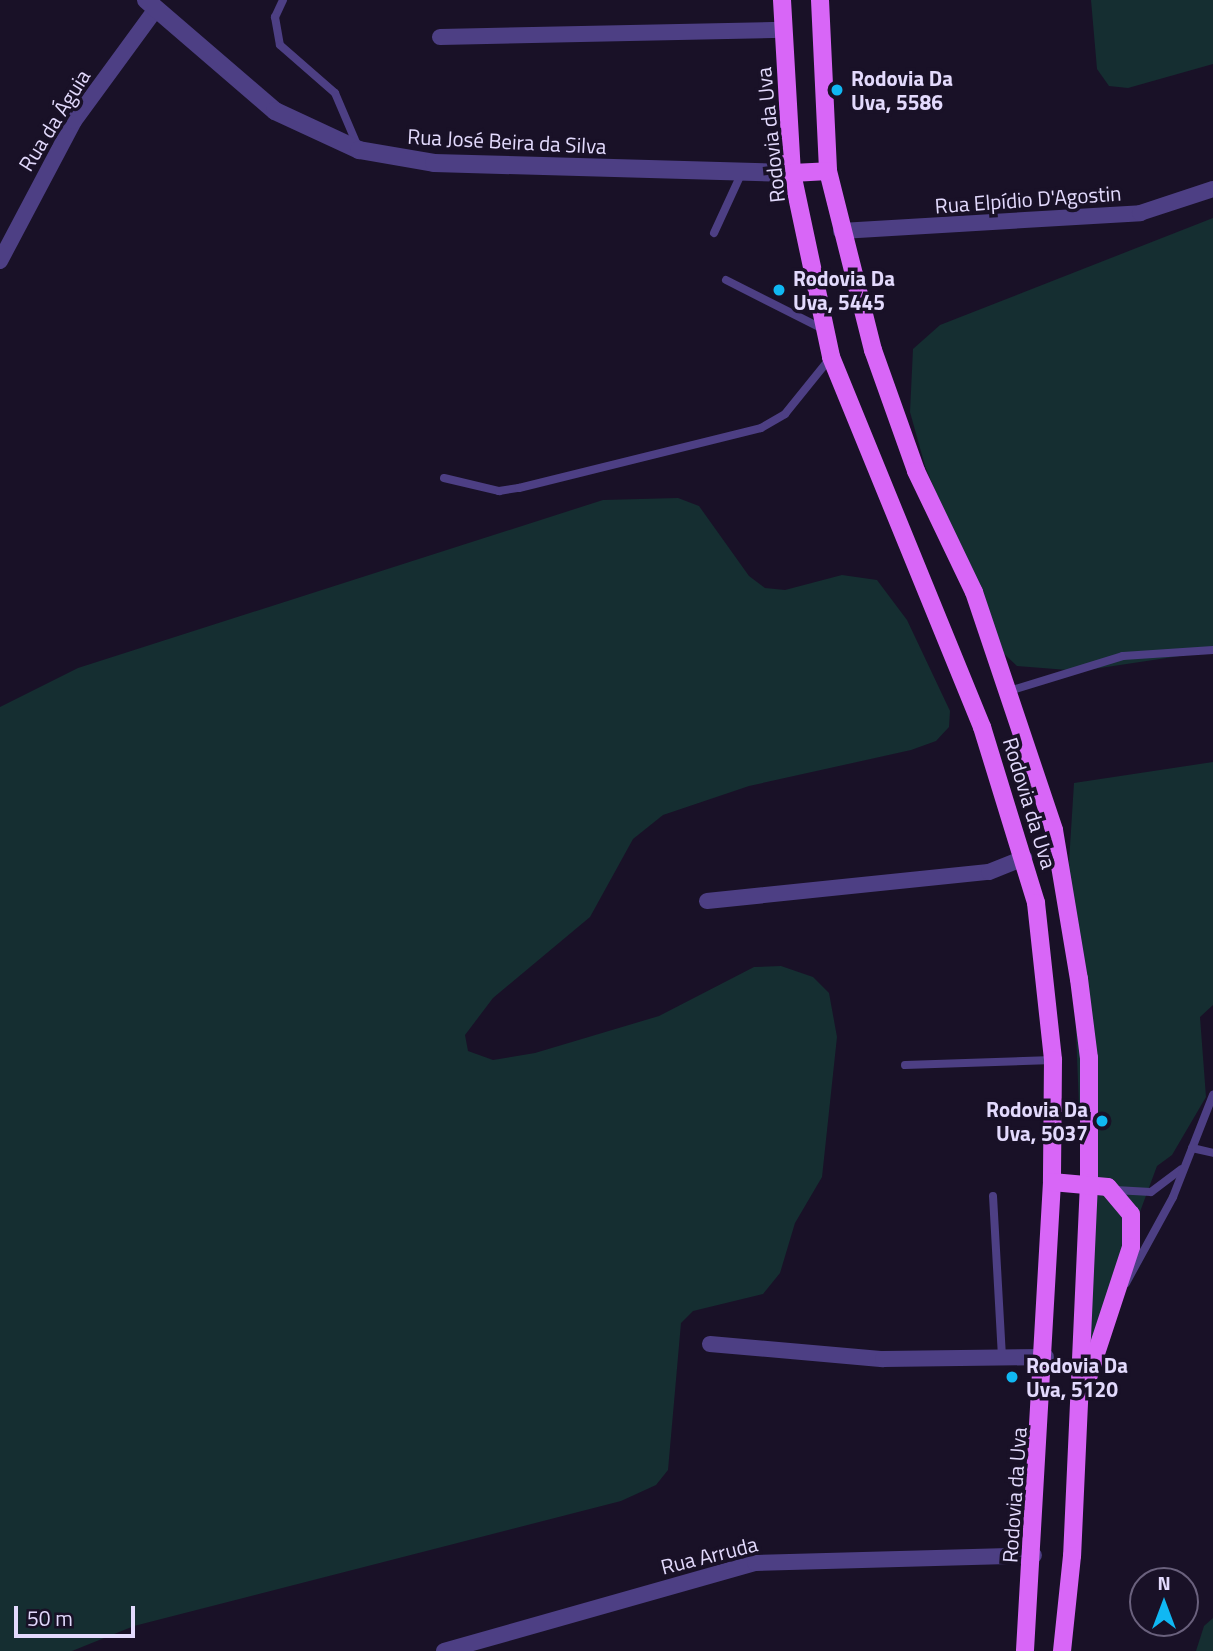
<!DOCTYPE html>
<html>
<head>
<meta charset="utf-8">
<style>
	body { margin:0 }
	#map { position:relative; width:1213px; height:1651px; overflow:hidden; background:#191127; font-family:"Titillium Web",sans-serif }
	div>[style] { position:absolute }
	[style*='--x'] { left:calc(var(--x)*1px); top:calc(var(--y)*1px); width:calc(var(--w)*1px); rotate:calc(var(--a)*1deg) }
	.green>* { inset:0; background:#152e31 }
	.service>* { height:8px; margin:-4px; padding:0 4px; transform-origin:4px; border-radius:4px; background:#4d3f84 }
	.minor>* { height:16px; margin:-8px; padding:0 8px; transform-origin:8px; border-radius:8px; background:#4d3f84 }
	.tertiary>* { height:18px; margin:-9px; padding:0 9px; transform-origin:9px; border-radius:9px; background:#4d3f84 }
	.primary>* { height:18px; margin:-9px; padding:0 9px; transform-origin:9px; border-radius:9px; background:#d866f7 }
	.dots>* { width:19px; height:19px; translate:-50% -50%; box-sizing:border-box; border:4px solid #191127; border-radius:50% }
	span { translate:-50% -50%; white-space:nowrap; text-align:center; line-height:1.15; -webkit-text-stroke:7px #191127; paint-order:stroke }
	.poi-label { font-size:21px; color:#e3dafd; font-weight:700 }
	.left { translate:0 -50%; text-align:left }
	.right { translate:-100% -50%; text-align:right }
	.street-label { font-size:21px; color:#e3dafd }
	.north { position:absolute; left:1129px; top:1567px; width:70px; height:70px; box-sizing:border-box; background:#191127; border:2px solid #6a617d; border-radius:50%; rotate:0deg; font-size:19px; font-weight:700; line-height:28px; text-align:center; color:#e3dafd }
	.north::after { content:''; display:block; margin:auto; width:24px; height:32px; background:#10b8f3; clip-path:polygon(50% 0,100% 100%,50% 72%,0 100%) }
	.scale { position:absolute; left:14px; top:1606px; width:121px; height:32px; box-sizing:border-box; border:4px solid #e3dafd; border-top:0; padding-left:9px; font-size:21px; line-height:24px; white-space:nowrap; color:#e3dafd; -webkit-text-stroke:5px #191127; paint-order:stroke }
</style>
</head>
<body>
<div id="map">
	<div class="green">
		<i style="clip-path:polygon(1091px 0,1213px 0,1213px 64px,1128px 88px,1109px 86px,1097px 69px)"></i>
		<i style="clip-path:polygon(1213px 218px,1213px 651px,1080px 671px,1017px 666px,1001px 651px,925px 466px,910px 412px,913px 349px,940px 325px)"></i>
		<i style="clip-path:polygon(678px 498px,699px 506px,749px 576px,765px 588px,785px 590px,842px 575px,877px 580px,907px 620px,950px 711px,949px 727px,936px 741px,911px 750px,749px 786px,663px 815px,633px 839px,590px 917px,493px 998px,465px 1035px,468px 1051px,493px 1060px,535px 1053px,659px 1016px,754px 967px,781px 966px,813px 977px,829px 993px,837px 1037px,822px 1177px,795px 1223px,780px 1273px,763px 1294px,693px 1311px,681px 1323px,668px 1470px,656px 1485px,621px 1501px,134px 1626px,72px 1651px,0 1651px,0 707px,78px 668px,603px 500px)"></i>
		<i style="clip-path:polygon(1213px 762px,1213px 1005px,1200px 1017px,1206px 1097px,1172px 1155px,1157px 1166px,1089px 1349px,1069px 862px,1074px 783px)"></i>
		<i style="clip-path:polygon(1213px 1618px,1213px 1651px,1196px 1651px,1204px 1626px)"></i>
	</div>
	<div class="service">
		<i style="--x:283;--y:0;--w:19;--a:115"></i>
		<i style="--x:275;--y:17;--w:28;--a:80"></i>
		<i style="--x:280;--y:45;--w:73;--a:41.1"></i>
		<i style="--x:335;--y:93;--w:59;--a:66.9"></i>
		<i style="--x:714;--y:233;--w:67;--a:-65.3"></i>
		<i style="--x:726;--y:280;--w:109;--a:26.8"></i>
		<i style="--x:444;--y:478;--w:57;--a:13.3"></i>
		<i style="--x:499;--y:491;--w:20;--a:-9"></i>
		<i style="--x:519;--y:488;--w:249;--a:-13.9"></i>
		<i style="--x:761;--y:428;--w:28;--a:-30"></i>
		<i style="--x:785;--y:414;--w:73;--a:-51.1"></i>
		<i style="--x:1006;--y:692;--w:122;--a:-17.1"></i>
		<i style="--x:1123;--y:656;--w:90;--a:-3.8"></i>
		<i style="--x:905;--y:1065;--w:148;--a:-1.9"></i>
		<i style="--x:1192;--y:1148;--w:22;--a:13"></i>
		<i style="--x:1115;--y:1190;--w:36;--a:3"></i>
		<i style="--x:1151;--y:1192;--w:38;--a:-37"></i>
		<i style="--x:993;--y:1196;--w:161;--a:86.8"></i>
		<i style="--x:1126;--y:1283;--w:98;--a:-61.3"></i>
		<i style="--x:1173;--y:1197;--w:110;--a:-68.6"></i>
	</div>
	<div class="minor">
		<i style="--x:440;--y:37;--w:343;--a:-1.2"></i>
		<i style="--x:841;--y:231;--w:300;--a:-3.4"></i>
		<i style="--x:1140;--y:213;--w:77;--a:-18.2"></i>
		<i style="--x:0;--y:261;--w:158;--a:-62.1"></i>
		<i style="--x:74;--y:121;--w:139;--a:-53.8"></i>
		<i style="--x:707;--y:901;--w:283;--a:-5.9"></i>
		<i style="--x:989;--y:872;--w:38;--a:-22"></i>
		<i style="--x:710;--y:1344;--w:174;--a:5"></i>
		<i style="--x:883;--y:1359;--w:163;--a:-0.7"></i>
		<i style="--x:444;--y:1651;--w:323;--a:-15.8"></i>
		<i style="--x:755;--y:1563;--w:279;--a:-1.6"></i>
	</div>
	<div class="tertiary">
		<i style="--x:146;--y:0;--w:170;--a:40.7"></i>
		<i style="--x:275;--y:111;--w:93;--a:24.9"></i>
		<i style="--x:359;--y:150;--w:76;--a:9.8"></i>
		<i style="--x:434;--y:163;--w:358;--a:1.6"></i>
	</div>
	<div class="primary">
		<i style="--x:782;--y:0;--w:173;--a:86.7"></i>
		<i style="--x:792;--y:173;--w:188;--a:78"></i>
		<i style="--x:831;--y:357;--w:400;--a:67.8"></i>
		<i style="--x:982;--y:727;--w:184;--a:72.9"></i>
		<i style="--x:1036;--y:903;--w:158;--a:83.8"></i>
		<i style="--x:1053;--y:1060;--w:122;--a:90.5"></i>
		<i style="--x:1052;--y:1182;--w:470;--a:93.3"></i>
		<i style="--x:820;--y:0;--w:171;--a:87.3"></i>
		<i style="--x:828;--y:171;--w:185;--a:75.9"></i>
		<i style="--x:873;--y:350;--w:128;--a:70.4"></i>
		<i style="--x:916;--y:471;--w:134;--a:64.4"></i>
		<i style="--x:974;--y:592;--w:251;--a:71.4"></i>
		<i style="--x:1054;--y:830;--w:151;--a:80.5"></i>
		<i style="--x:1079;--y:979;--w:80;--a:82.8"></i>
		<i style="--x:1089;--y:1058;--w:125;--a:90"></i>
		<i style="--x:1089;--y:1183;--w:373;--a:92.6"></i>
		<i style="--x:1072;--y:1556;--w:96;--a:96"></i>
		<i style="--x:792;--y:173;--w:36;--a:-3"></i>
		<i style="--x:1052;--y:1182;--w:56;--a:5.1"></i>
		<i style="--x:1108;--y:1187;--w:35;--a:50"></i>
		<i style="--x:1131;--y:1214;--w:33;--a:90"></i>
		<i style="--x:1131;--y:1247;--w:138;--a:108.2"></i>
	</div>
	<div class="dots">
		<i style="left:837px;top:90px;background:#10b8f3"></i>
		<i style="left:779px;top:290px;background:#10b8f3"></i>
		<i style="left:1102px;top:1121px;background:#10b8f3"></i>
		<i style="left:1012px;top:1377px;background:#10b8f3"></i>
	</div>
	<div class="poi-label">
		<span class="left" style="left:851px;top:90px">Rodovia Da<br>Uva, 5586</span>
		<span class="left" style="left:793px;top:290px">Rodovia Da<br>Uva, 5445</span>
		<span class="right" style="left:1088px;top:1121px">Rodovia Da<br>Uva, 5037</span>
		<span class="left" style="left:1026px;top:1377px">Rodovia Da<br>Uva, 5120</span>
	</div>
	<div class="street-label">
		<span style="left:54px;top:120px;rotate:-58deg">Rua da Águia</span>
		<span style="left:770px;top:135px;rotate:-96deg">Rodovia da Uva</span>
		<span style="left:507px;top:141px;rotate:3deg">Rua José Beira da Silva</span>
		<span style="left:1028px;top:199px;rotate:-4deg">Rua Elpídio D'Agostin</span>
		<span style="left:1030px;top:803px;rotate:73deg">Rodovia da Uva</span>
		<span style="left:1014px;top:1495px;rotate:-86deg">Rodovia da Uva</span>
		<span style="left:709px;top:1555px;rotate:-14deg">Rua Arruda</span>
	</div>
	<div class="north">N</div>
	<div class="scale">50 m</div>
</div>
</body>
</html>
